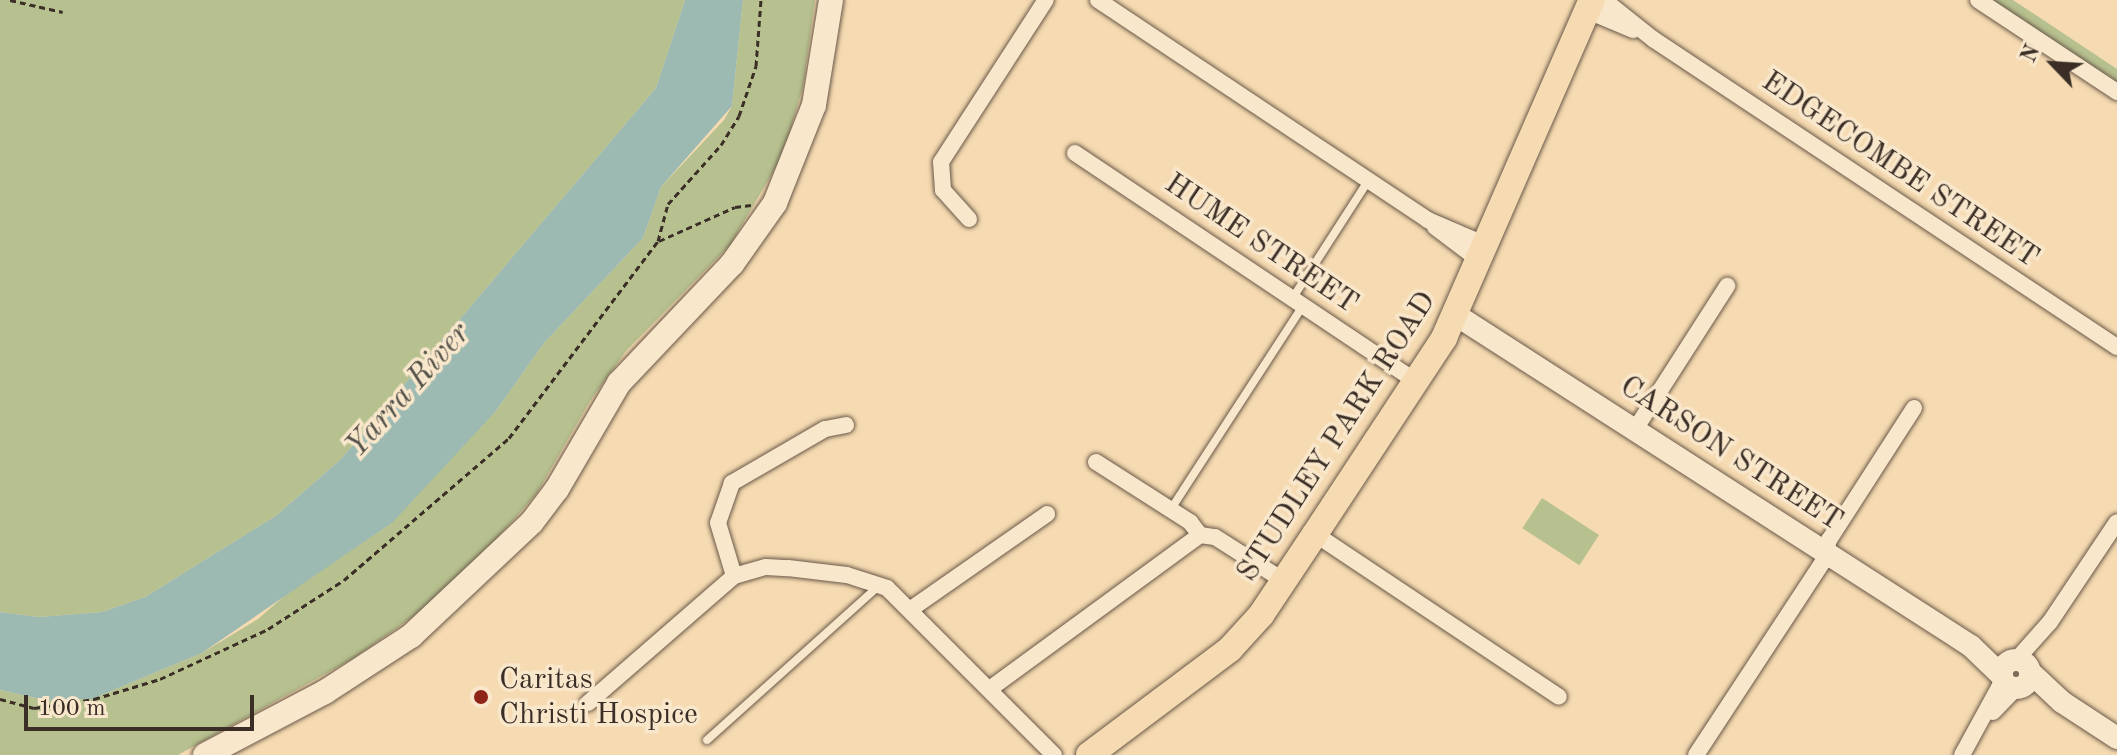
<!DOCTYPE html>
<html>
<head>
<meta charset="utf-8">
<style>
	body { margin:0 }
	#map { position:relative; width:2117px; height:755px; overflow:hidden; background:#f6dab1; font-family:"Old Standard TT",serif }
	div>[style] { position:absolute }
	[style*='--x'] { left:calc(var(--x)*1px); top:calc(var(--y)*1px); width:calc(var(--w)*1px); rotate:calc(var(--a)*1deg) }
	.green>* { inset:0; background:#b7c18f; transform-origin:0 0 }
	.water>* { inset:0; background:#9dbab2 }
	.path>* { height:3px; margin-top:-1.5px; transform-origin:0; background:repeating-linear-gradient(90deg,#3a2e26 0 6px,transparent 0 10px) }
	.roads { filter:drop-shadow(0 0 2px #695949) drop-shadow(0 0 2px #695949) }
	.service>* { height:8px; margin:-4px; padding:0 4px; transform-origin:4px; border-radius:4px; background:#f9e7cc }
	.minor>* { height:16px; margin:-8px; padding:0 8px; transform-origin:8px; border-radius:8px; background:#f9e7cc }
	.tertiary>* { height:22px; margin:-11px; padding:0 11px; transform-origin:11px; border-radius:11px; background:#f9e7cc }
	.tertiary>.ring { margin:-11px; padding:0; box-sizing:content-box; background:none; border:22px solid #f9e7cc; border-radius:50% }
	.secondary>* { height:24px; margin:-12px; padding:0 12px; transform-origin:12px; border-radius:12px; background:#f9e7cc }
	.primary>* { height:26px; margin:-13px; padding:0 13px; transform-origin:13px; border-radius:13px; background:#f6dab1 }
	.dots>* { width:22px; height:22px; translate:-50% -50%; box-sizing:border-box; border:4px solid #f9e7cc; border-radius:50% }
	span { translate:-50% -50%; white-space:nowrap; text-align:center; line-height:1.15; -webkit-text-stroke:7px #f9e7cc; paint-order:stroke }
	.street-label { font-size:30px; color:#3a2e26 }
	.poi-label { font-size:30px; color:#3a2e26 }
	.left { translate:0 -50%; text-align:left }
	.water-label { font-size:32px; color:#535149; font-style:italic }
	.north { position:absolute; left:2013px; top:24px; width:80px; height:80px; -webkit-text-stroke:6px #f9e7cc; paint-order:stroke; rotate:295deg; font-size:22px; font-weight:700; line-height:32px; text-align:center; color:#3a2e26 }
	.north::after { content:''; display:block; margin:auto; width:28px; height:36px; background:#3a2e26; clip-path:polygon(50% 0,100% 100%,50% 72%,0 100%) }
	.scale { position:absolute; left:24px; top:695px; width:230px; height:36px; box-sizing:border-box; border:4px solid #3a2e26; border-top:0; padding-left:10px; font-size:24px; line-height:28px; white-space:nowrap; color:#3a2e26; -webkit-text-stroke:6px #f9e7cc; paint-order:stroke }
</style>
</head>
<body>
<div id="map">
	<div class="green">
		<i style="clip-path:polygon(0 0,685px 0,656px 88px,341px 459px,277px 515px,145px 597px,102px 612px,39px 617px,0 612px)"></i>
		<i style="clip-path:polygon(743px 0,815px 0,803px 87px,783px 155px,730px 245px,626px 351px,590px 401px,537px 493px,487px 550px,421px 611px,354px 658px,178px 755px,0 755px,0 690px,45px 700px,92px 699px,202px 653px,258px 619px,496px 411px,544px 343px,643px 238px,661px 187px,724px 120px,732px 106px)"></i>
		<i style="clip-path:polygon(1989px 0,2013px 0,2117px 69px,2117px 85px)"></i>
		<i style="left:1542px;top:498px;width:68px;height:36px;rotate:33deg"></i>
	</div>
	<div class="water">
		<i style="clip-path:polygon(685px 0,743px 0,732px 106px,661px 187px,643px 238px,544px 343px,496px 411px,393px 522px,202px 653px,92px 699px,45px 700px,0 690px,0 612px,39px 617px,102px 612px,145px 597px,277px 515px,341px 459px,656px 88px)"></i>
	</div>
	<div class="path">
		<i style="--x:10;--y:0;--w:54;--a:12.8"></i>
		<i style="--x:659;--y:241;--w:83;--a:-24.1"></i>
		<i style="--x:735;--y:207;--w:16;--a:-7"></i>
		<i style="--x:0;--y:699;--w:35;--a:15"></i>
		<i style="--x:34;--y:708;--w:61;--a:-8.5"></i>
		<i style="--x:94;--y:699;--w:69;--a:-16.9"></i>
		<i style="--x:160;--y:679;--w:119;--a:-24.8"></i>
		<i style="--x:268;--y:629;--w:90;--a:-32.8"></i>
		<i style="--x:344;--y:580;--w:218;--a:-40.7"></i>
		<i style="--x:509;--y:438;--w:247;--a:-52.9"></i>
		<i style="--x:658;--y:241;--w:38;--a:-75"></i>
		<i style="--x:668;--y:204;--w:79;--a:-48.1"></i>
		<i style="--x:721;--y:145;--w:34;--a:-58"></i>
		<i style="--x:739;--y:116;--w:53;--a:-71.2"></i>
		<i style="--x:756;--y:66;--w:66;--a:-85.7"></i>
	</div>
	<div class="roads">
		<div class="service">
			<i style="--x:1292;--y:299;--w:140;--a:-57.2"></i>
			<i style="--x:1171;--y:509;--w:242;--a:-57"></i>
			<i style="--x:707;--y:740;--w:232;--a:-41.9"></i>
		</div>
		<div class="minor">
			<i style="--x:1098;--y:0;--w:397;--a:33.7"></i>
			<i style="--x:1428;--y:220;--w:63;--a:23.3"></i>
			<i style="--x:1604;--y:0;--w:63;--a:38.5"></i>
			<i style="--x:1653;--y:39;--w:557;--a:33.58"></i>
			<i style="--x:1978;--y:0;--w:167;--a:33.5"></i>
			<i style="--x:1588;--y:11;--w:49;--a:22.9"></i>
			<i style="--x:1075;--y:153;--w:410;--a:33.8"></i>
			<i style="--x:969;--y:219;--w:39;--a:-132"></i>
			<i style="--x:943;--y:190;--w:28;--a:-94"></i>
			<i style="--x:941;--y:162;--w:193;--a:-57.1"></i>
			<i style="--x:1435;--y:227;--w:56;--a:37.1"></i>
			<i style="--x:846;--y:425;--w:21;--a:169"></i>
			<i style="--x:825;--y:429;--w:108;--a:149.9"></i>
			<i style="--x:732;--y:483;--w:42;--a:109.3"></i>
			<i style="--x:718;--y:523;--w:55;--a:73.2"></i>
			<i style="--x:734;--y:576;--w:33;--a:-16"></i>
			<i style="--x:766;--y:567;--w:22;--a:3"></i>
			<i style="--x:788;--y:568;--w:59;--a:6.8"></i>
			<i style="--x:847;--y:575;--w:42;--a:18"></i>
			<i style="--x:887;--y:588;--w:236;--a:45"></i>
			<i style="--x:1636;--y:428;--w:169;--a:-57.3"></i>
			<i style="--x:1096;--y:462;--w:112;--a:32.6"></i>
			<i style="--x:1190;--y:522;--w:16;--a:52"></i>
			<i style="--x:1200;--y:535;--w:15;--a:8"></i>
			<i style="--x:1215;--y:537;--w:82;--a:32.5"></i>
			<i style="--x:1315;--y:534;--w:293;--a:33.7"></i>
			<i style="--x:911;--y:609;--w:166;--a:-34.9"></i>
			<i style="--x:2017;--y:659;--w:50;--a:-48.3"></i>
			<i style="--x:2050;--y:622;--w:120;--a:-56.2"></i>
			<i style="--x:991;--y:688;--w:259;--a:-36.2"></i>
			<i style="--x:588;--y:703;--w:194;--a:-41"></i>
			<i style="--x:1993;--y:712;--w:33;--a:-46"></i>
			<i style="--x:1696;--y:755;--w:231;--a:-56.7"></i>
			<i style="--x:1823;--y:562;--w:23;--a:-75"></i>
			<i style="--x:1829;--y:540;--w:157;--a:-57.2"></i>
			<i style="--x:1962;--y:755;--w:85;--a:-61.3"></i>
		</div>
		<div class="tertiary">
			<i style="--x:1456;--y:315;--w:612;--a:32.73"></i>
			<i style="--x:1971;--y:646;--w:43;--a:44.1"></i>
			<i class="ring" style="left:2002px;top:660px;width:6px;height:6px"></i>
			<i style="--x:2030;--y:672;--w:44;--a:43.2"></i>
			<i style="--x:2062;--y:702;--w:66;--a:33.2"></i>
		</div>
		<div class="secondary">
			<i style="--x:205;--y:755;--w:136;--a:-27.7"></i>
			<i style="--x:325;--y:692;--w:103;--a:-33.1"></i>
			<i style="--x:411;--y:636;--w:166;--a:-43.3"></i>
			<i style="--x:532;--y:522;--w:41;--a:-52.9"></i>
			<i style="--x:557;--y:489;--w:123;--a:-59.7"></i>
			<i style="--x:619;--y:383;--w:164;--a:-46.5"></i>
			<i style="--x:732;--y:264;--w:75;--a:-54.8"></i>
			<i style="--x:775;--y:203;--w:105;--a:-68.3"></i>
			<i style="--x:814;--y:105;--w:106;--a:-80.8"></i>
		</div>
		<div class="primary">
			<i style="--x:1089;--y:755;--w:176;--a:-36.9"></i>
			<i style="--x:1230;--y:649;--w:46;--a:-47.6"></i>
			<i style="--x:1261;--y:615;--w:97;--a:-56.3"></i>
			<i style="--x:1315;--y:534;--w:235;--a:-56.6"></i>
			<i style="--x:1444;--y:338;--w:369;--a:-66.4"></i>
		</div>
	</div>
	<div class="dots">
		<i style="left:481px;top:697px;background:#8f2418"></i>
	</div>
	<div class="street-label">
		<span style="left:1900px;top:170px;rotate:34deg">EDGECOMBE STREET</span>
		<span style="left:1261px;top:244px;rotate:34deg">HUME STREET</span>
		<span style="left:1337px;top:437px;rotate:-57deg">STUDLEY PARK ROAD</span>
		<span style="left:1731px;top:454px;rotate:33deg">CARSON STREET</span>
	</div>
	<div class="poi-label">
		<span class="left" style="left:499px;top:697px">Caritas<br>Christi Hospice</span>
	</div>
	<div class="water-label">
		<span style="left:409px;top:391px;rotate:-48deg">Yarra River</span>
	</div>
	<div class="north">N</div>
	<div class="scale">100 m</div>
</div>
</body>
</html>
